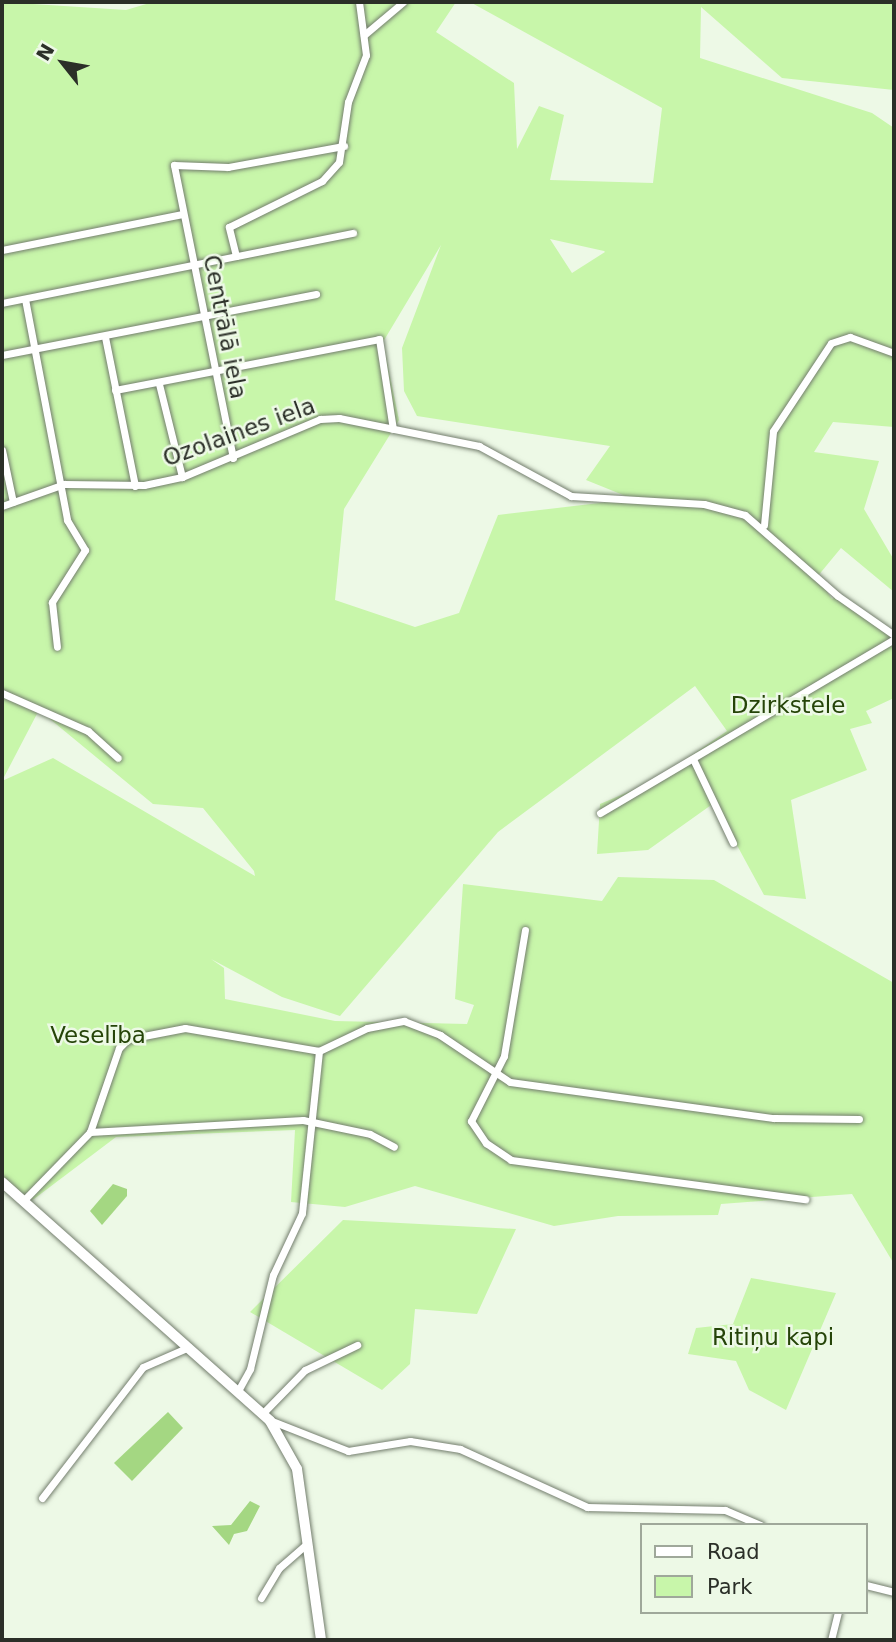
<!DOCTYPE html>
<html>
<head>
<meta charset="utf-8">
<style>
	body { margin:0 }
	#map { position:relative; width:896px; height:1642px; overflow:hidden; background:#edf9e6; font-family:"DejaVu Sans",sans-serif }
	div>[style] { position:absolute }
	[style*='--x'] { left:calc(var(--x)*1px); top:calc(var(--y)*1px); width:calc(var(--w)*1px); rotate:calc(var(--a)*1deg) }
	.green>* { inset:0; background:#c8f6aa }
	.water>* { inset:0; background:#a4d782 }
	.roads { filter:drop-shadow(0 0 2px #747e6e) drop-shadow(0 0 2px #747e6e) }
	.street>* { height:7px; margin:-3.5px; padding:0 3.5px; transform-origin:3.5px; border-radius:3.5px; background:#fff }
	.secondary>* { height:10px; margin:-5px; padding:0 5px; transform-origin:5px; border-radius:5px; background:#fff }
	span { translate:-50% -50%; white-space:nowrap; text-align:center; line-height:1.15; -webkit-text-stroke:5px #edf9e6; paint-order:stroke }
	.street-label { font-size:23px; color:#2b2f28 }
	.park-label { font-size:23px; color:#254408 }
	.frame { position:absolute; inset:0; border:4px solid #2b2f28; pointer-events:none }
	.legend { position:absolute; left:640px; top:1523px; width:228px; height:91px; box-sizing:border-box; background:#edf9e6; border:2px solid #9fa89a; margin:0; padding:9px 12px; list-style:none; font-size:21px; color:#2b2f28 }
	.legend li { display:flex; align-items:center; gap:14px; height:35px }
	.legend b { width:35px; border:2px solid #9fa89a }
	.north { position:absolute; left:28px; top:28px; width:70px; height:70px; -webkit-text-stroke:5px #edf9e6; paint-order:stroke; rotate:301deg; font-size:19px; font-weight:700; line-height:28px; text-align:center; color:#2b2f28 }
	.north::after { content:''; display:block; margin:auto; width:24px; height:32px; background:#2b2f28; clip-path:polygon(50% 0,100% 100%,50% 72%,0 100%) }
</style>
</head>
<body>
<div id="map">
	<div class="green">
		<i style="clip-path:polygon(evenodd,2px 2px,126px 10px,153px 2px,456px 2px,436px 32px,514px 83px,517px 149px,539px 106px,564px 115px,550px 180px,653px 183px,662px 108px,470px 2px,894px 2px,894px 90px,782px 78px,701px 7px,700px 58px,872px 113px,894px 128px,894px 427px,833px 422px,814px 452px,879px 461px,864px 509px,894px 560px,894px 592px,841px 548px,817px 577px,832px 599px,837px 596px,894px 633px,894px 698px,866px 711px,872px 723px,850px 729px,867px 770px,791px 800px,806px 899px,764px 895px,714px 803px,648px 850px,597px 854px,600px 804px,654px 781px,727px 731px,695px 686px,498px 832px,340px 1016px,282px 997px,211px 959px,224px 968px,225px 999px,335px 1021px,467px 1024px,474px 1005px,455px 999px,463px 884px,602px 901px,618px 877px,714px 880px,894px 983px,894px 1264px,852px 1194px,721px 1204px,718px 1215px,618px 1216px,554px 1226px,415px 1186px,345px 1207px,291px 1202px,295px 1130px,116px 1137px,34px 1199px,23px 1201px,9px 1185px,2px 1190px,2px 2px,550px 239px,604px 251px,605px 252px,572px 273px,550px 239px,2px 2px,441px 245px,402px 348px,404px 391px,417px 416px,610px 446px,586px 480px,633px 499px,498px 515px,459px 613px,415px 627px,335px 600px,344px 509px,399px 420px,383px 342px,441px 245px,2px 2px,39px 710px,153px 804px,203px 808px,254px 871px,255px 876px,53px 758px,2px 781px,39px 710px)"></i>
		<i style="clip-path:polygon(343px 1220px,516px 1229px,477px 1314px,415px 1309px,410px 1364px,382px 1390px,250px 1312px)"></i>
		<i style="clip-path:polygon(751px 1278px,836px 1293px,786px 1410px,749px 1390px,736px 1361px,688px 1354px,696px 1328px,733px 1324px)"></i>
	</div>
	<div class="water">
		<i style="clip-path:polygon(113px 1184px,127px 1189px,127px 1196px,102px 1225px,90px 1211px)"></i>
		<i style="clip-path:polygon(168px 1412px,183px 1428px,132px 1481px,114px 1463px)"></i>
		<i style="clip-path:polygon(250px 1501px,260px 1506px,247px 1531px,234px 1534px,229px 1545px,212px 1526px,231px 1525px)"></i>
	</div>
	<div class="roads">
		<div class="street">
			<i style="--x:364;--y:35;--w:51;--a:-40.2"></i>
			<i style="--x:2;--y:250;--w:184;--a:-11.3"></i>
			<i style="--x:236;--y:256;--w:30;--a:-104"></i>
			<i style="--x:229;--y:227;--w:104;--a:-26.3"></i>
			<i style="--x:322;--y:181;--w:25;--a:-48"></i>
			<i style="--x:339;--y:162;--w:61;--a:-81.5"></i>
			<i style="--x:348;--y:102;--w:50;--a:-69"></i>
			<i style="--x:366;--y:55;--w:53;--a:-97.5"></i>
			<i style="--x:25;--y:299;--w:225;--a:79.2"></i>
			<i style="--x:67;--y:520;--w:35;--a:59"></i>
			<i style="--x:85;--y:550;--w:62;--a:122.4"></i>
			<i style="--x:52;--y:602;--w:45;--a:83.7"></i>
			<i style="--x:2;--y:303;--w:358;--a:-11.3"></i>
			<i style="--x:105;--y:337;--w:152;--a:78.6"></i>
			<i style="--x:2;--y:355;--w:320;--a:-11"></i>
			<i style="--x:159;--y:384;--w:96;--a:76.1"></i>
			<i style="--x:115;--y:390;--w:269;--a:-10.9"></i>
			<i style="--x:379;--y:339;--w:91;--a:81.2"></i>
			<i style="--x:2;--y:450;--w:53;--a:78.1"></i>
			<i style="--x:233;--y:458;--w:299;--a:-101.4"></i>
			<i style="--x:174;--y:165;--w:54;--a:2.1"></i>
			<i style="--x:228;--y:167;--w:118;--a:-10.3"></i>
			<i style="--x:2;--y:506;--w:66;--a:-19.5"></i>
			<i style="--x:64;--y:484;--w:80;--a:0.7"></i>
			<i style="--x:144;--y:485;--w:39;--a:-12"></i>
			<i style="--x:182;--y:477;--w:150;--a:-22.8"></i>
			<i style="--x:320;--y:419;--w:19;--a:-3"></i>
			<i style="--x:339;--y:418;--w:143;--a:11.3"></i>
			<i style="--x:479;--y:446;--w:105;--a:28.5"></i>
			<i style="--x:571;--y:496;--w:133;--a:3.4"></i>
			<i style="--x:704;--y:504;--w:42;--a:15"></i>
			<i style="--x:745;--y:515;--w:123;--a:41.1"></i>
			<i style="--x:838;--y:596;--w:68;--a:34.9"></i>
			<i style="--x:764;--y:525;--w:94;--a:-84.5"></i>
			<i style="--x:773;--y:431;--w:105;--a:-56.6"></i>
			<i style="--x:831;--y:343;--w:20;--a:-18"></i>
			<i style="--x:850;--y:337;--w:47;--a:20"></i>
			<i style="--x:2;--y:693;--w:94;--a:23.8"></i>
			<i style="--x:88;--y:731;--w:40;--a:42"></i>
			<i style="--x:693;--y:759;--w:93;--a:64.5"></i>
			<i style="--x:600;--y:813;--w:342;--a:-30.6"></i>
			<i style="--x:525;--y:930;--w:128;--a:99.5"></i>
			<i style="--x:504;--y:1056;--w:73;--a:116.9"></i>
			<i style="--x:471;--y:1121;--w:27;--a:56"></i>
			<i style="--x:486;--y:1143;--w:30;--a:34"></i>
			<i style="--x:511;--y:1160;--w:297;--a:7.6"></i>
			<i style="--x:90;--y:1132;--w:89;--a:-71"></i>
			<i style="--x:119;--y:1048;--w:13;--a:-45"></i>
			<i style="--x:128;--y:1039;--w:58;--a:-10.9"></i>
			<i style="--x:185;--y:1028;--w:136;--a:9.7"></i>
			<i style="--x:319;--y:1051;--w:53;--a:-25.6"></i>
			<i style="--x:367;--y:1028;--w:38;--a:-11"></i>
			<i style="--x:404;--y:1021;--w:39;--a:21"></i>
			<i style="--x:440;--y:1035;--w:84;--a:33.9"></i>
			<i style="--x:510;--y:1082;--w:266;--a:7.8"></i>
			<i style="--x:774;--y:1118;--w:85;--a:0.7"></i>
			<i style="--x:23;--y:1201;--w:96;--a:-45.8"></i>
			<i style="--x:90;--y:1132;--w:213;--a:-3.2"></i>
			<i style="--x:303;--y:1120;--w:68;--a:11.8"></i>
			<i style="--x:370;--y:1134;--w:27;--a:28"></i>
			<i style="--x:239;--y:1389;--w:23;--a:-61"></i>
			<i style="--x:250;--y:1369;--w:97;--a:-76.3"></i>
			<i style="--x:273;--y:1275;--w:68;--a:-64.9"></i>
			<i style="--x:302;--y:1213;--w:163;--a:-84"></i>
			<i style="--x:263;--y:1413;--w:60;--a:-45.7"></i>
			<i style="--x:305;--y:1370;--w:58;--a:-25.7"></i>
			<i style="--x:272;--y:1421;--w:82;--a:21.5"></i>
			<i style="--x:348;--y:1451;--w:63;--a:-9.2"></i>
			<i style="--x:410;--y:1441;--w:51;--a:9.1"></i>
			<i style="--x:460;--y:1449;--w:140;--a:24.5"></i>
			<i style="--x:587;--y:1507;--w:138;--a:1.2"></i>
			<i style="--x:725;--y:1510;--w:39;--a:23"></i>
			<i style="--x:42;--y:1498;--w:165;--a:-52.4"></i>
			<i style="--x:143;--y:1367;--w:50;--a:-23.5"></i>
			<i style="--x:866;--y:1585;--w:29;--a:14"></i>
			<i style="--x:261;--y:1598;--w:35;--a:-59"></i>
			<i style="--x:279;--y:1568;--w:37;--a:-41"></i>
			<i style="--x:831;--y:1640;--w:29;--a:-76"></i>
		</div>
		<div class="secondary">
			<i style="--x:2;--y:1182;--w:359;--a:41.7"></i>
			<i style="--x:270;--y:1421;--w:55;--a:60.6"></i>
			<i style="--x:297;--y:1469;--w:173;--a:82"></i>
		</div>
	</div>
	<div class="street-label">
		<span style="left:225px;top:327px;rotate:79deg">Centrālā iela</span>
		<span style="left:239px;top:432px;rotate:-20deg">Ozolaines iela</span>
	</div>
	<div class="park-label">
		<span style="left:788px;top:705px">Dzirkstele</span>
		<span style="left:98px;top:1035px">Veselība</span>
		<span style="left:773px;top:1337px">Ritiņu kapi</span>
	</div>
	<div class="frame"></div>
	<ul class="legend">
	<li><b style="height:9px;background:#fff"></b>Road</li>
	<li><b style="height:19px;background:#c8f6aa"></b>Park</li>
	</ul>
	<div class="north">N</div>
</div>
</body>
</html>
